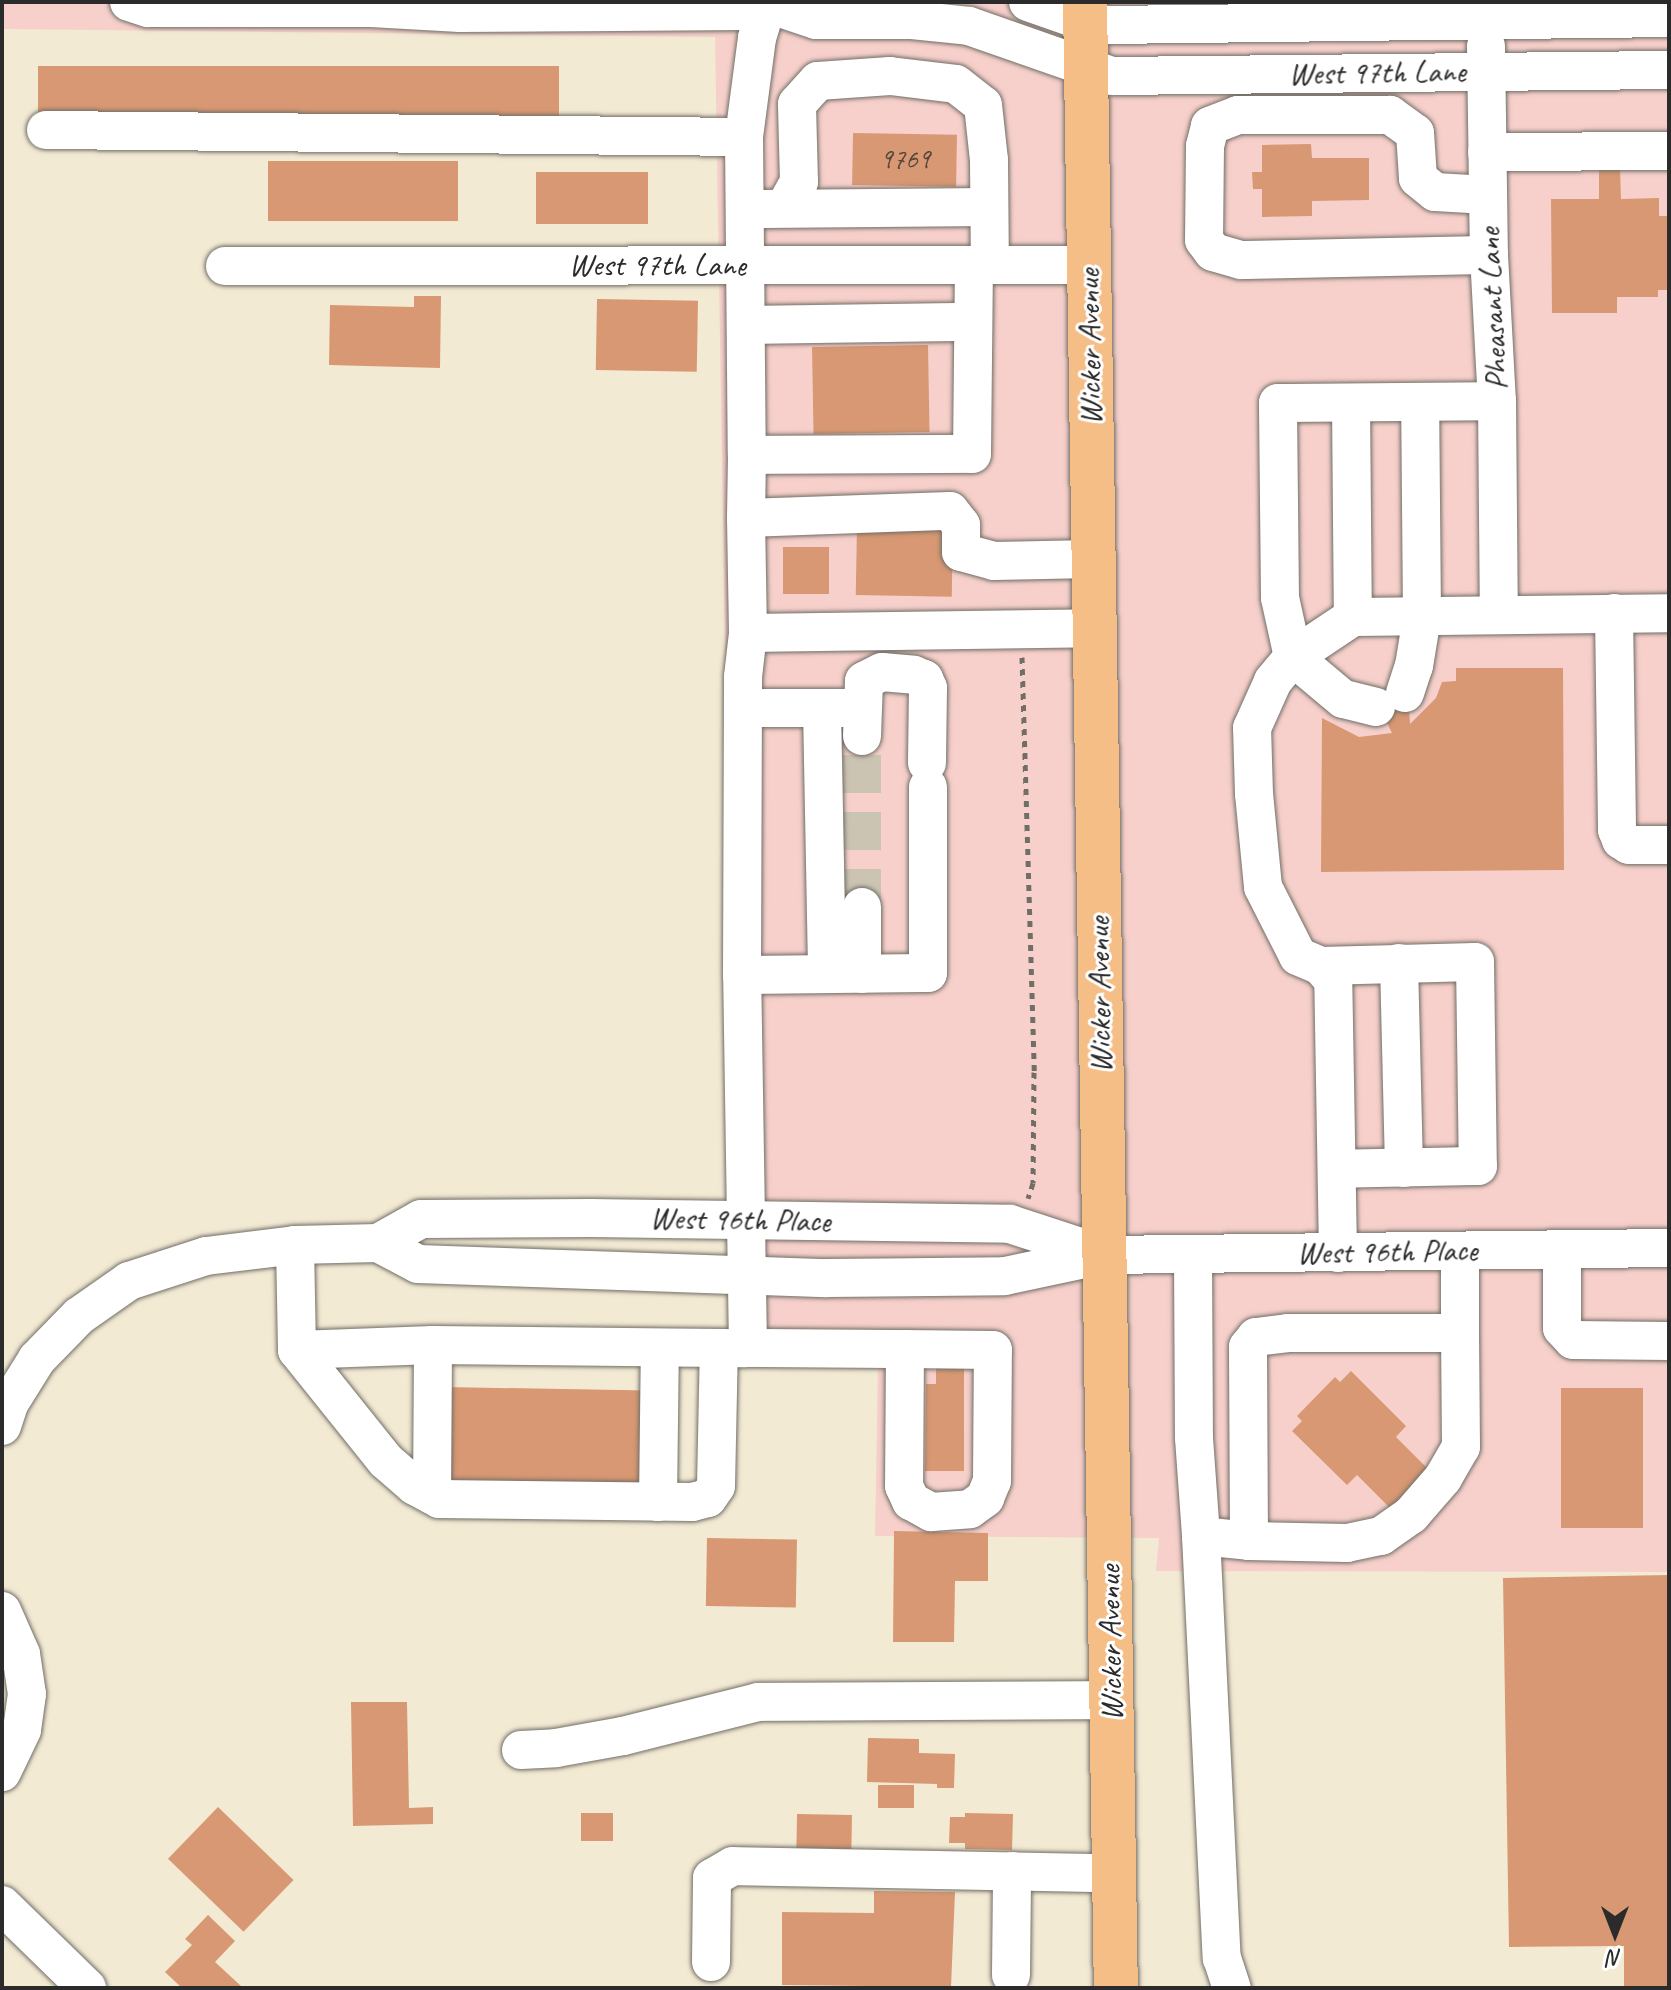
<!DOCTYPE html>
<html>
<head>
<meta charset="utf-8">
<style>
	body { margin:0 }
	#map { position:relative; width:1671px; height:1990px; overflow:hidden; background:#f3ead4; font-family:Caveat,sans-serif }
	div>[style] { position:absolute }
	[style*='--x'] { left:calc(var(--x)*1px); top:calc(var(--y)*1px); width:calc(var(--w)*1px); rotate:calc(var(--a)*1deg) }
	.built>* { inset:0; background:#f7d0cb }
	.building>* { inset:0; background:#d89873; transform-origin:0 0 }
	.minor-tunnel>* { height:38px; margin-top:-19px; transform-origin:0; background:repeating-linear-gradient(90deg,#cbc4b2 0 38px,transparent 0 57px) }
	.path>* { height:5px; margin-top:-2.5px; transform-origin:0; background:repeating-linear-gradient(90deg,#716e66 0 6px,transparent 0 12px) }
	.roads { filter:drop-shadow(0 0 2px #716e66) drop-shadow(0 0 2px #716e66) }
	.minor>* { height:38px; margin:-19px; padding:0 19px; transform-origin:19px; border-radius:19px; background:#fff }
	.highway>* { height:44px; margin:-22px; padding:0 22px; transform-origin:22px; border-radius:22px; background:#f6be87 }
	span { translate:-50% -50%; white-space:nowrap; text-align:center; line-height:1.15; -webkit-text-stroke:6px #fff; paint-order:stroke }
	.number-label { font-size:28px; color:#56463d }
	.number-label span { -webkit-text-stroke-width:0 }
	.street-label { font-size:32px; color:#2b2b2b }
	.frame { position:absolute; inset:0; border:4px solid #2b2b2b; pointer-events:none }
	.north { position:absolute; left:1575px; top:1894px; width:80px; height:80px; -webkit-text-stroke:6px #fff; paint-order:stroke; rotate:180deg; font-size:22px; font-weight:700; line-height:32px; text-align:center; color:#2b2b2b }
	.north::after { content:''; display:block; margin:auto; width:28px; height:36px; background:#2b2b2b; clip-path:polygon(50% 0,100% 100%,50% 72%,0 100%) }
</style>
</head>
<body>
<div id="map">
	<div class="built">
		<i style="clip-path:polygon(2px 2px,1669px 2px,1669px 1572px,1156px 1571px,1159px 1538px,875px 1536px,878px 1365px,737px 1367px,715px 37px,2px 29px)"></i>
	</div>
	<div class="building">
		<i style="left:38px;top:66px;width:521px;height:50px"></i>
		<i style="left:853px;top:133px;width:104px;height:52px;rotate:1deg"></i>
		<i style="clip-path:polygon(1311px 144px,1312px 158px,1369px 158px,1369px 200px,1312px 201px,1312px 216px,1262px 217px,1262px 189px,1253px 189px,1252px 172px,1262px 172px,1262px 145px)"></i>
		<i style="left:268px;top:161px;width:190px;height:60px"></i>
		<i style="clip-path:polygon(1599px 169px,1620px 169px,1621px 199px,1659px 198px,1659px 216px,1669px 216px,1669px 290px,1658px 290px,1658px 297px,1617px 297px,1617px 313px,1552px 313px,1551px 199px,1599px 199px)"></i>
		<i style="left:536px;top:172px;width:112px;height:52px"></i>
		<i style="clip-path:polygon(414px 296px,441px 296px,440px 368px,329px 365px,330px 305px,414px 307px)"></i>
		<i style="left:597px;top:299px;width:101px;height:71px;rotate:1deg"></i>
		<i style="left:928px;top:345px;width:87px;height:116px;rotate:89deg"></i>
		<i style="left:857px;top:525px;width:96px;height:70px;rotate:1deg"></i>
		<i style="left:783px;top:547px;width:46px;height:47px"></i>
		<i style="clip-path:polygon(1456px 668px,1563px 668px,1564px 870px,1321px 872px,1322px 718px,1359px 737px,1392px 733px,1375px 699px,1409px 708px,1410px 724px,1436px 698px,1442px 682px,1456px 681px)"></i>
		<i style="clip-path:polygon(936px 1364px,964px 1364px,964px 1471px,925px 1471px,926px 1384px,936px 1384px)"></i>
		<i style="clip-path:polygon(1351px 1371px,1406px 1426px,1396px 1437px,1431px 1472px,1393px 1511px,1357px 1475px,1347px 1485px,1292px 1431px,1302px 1421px,1297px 1416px,1335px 1377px,1340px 1382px)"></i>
		<i style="left:444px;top:1387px;width:204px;height:96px;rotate:1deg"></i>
		<i style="left:1643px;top:1388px;width:140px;height:82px;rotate:90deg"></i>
		<i style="clip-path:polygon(894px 1531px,988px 1533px,988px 1581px,955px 1581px,954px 1642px,893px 1642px)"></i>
		<i style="left:707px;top:1538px;width:90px;height:68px;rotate:1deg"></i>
		<i style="clip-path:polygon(1669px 1575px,1669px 1988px,1624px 1988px,1624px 1946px,1509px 1947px,1503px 1578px)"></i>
		<i style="clip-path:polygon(351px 1702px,407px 1702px,409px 1808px,433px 1807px,433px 1824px,353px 1826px)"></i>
		<i style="clip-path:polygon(868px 1738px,919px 1739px,919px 1753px,955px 1754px,954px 1788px,937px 1788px,937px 1784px,867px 1782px)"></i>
		<i style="left:878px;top:1785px;width:36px;height:23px"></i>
		<i style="left:218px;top:1807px;width:105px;height:72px;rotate:44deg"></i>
		<i style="left:613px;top:1813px;width:28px;height:32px;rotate:90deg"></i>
		<i style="clip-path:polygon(965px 1813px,1013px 1814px,1012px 1850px,965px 1849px,965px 1843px,949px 1843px,950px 1817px,965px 1817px)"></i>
		<i style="left:797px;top:1814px;width:55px;height:34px;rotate:1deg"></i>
		<i style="clip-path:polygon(874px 1891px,955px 1892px,951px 1987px,782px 1985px,782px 1912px,874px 1913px)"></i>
		<i style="clip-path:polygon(208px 1915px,235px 1941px,215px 1962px,241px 1986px,239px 1988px,182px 1988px,165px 1972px,192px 1945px,185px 1939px)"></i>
	</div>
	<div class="minor-tunnel">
		<i style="--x:862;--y:907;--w:171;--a:-90"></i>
	</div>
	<div class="path">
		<i style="--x:1022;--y:657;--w:415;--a:88.3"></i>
		<i style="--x:1034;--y:1072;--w:111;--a:90.5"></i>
		<i style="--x:1033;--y:1183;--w:16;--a:108"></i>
	</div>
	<div class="roads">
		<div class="minor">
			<i style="--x:129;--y:2;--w:20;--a:18"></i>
			<i style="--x:148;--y:8;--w:223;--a:0"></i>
			<i style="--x:371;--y:8;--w:89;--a:3.2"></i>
			<i style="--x:460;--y:13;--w:284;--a:-0.4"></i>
			<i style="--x:744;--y:11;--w:30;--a:-17"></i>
			<i style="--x:768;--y:2;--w:38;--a:107"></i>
			<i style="--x:757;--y:38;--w:100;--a:97.5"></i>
			<i style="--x:744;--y:137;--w:318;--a:89.5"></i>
			<i style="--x:747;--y:455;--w:225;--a:-0.3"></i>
			<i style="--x:972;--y:454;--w:189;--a:-89.4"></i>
			<i style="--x:1028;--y:2;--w:60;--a:19.3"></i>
			<i style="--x:1085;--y:22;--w:23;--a:7"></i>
			<i style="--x:1108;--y:25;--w:561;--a:-0.71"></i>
			<i style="--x:768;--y:4;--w:51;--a:18.4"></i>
			<i style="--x:816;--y:20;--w:96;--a:0"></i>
			<i style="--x:912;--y:20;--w:57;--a:6"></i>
			<i style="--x:969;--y:26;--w:151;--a:19.3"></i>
			<i style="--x:1112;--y:76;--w:557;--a:-0.62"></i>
			<i style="--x:1486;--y:46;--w:209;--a:89.2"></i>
			<i style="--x:1489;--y:255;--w:146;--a:86.9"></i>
			<i style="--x:1497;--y:401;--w:214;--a:89.5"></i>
			<i style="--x:46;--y:130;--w:698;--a:0.57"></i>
			<i style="--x:1487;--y:152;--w:182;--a:-0.3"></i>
			<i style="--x:1488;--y:195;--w:53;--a:-176.8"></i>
			<i style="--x:1435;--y:192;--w:22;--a:-141"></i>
			<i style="--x:1418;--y:178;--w:45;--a:-93.8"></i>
			<i style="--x:1415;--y:133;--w:31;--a:-144"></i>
			<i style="--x:1390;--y:115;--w:152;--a:180"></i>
			<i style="--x:1238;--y:115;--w:30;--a:159"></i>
			<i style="--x:1210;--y:126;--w:21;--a:104"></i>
			<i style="--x:1205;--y:146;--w:94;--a:90.6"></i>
			<i style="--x:1204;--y:240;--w:15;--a:53"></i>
			<i style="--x:1213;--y:252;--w:29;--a:16"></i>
			<i style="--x:1241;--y:260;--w:248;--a:-1.2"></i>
			<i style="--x:785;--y:207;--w:29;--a:-61"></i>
			<i style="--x:799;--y:182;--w:78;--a:-91.5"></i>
			<i style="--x:797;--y:104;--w:31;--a:-48"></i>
			<i style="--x:818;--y:81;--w:72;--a:-4"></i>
			<i style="--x:890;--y:76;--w:66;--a:6.9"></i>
			<i style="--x:956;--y:84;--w:34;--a:38"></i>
			<i style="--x:983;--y:105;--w:55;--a:83.8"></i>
			<i style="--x:989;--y:160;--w:105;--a:89.5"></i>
			<i style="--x:764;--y:209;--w:225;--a:-0.5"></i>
			<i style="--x:225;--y:266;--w:863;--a:-0.07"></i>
			<i style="--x:746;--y:325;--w:227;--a:-0.8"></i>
			<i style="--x:1351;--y:403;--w:214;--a:89.5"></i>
			<i style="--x:746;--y:518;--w:63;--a:-89.1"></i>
			<i style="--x:1614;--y:613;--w:217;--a:89.2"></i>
			<i style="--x:1617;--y:830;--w:11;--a:68"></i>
			<i style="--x:1621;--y:840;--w:9;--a:32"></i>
			<i style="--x:1629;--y:845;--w:40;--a:0"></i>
			<i style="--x:748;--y:633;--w:115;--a:-91"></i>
			<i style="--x:746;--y:518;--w:204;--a:-2"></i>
			<i style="--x:950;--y:511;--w:18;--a:52"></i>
			<i style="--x:961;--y:525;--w:27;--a:90"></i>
			<i style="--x:961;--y:552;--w:34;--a:15"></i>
			<i style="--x:994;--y:561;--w:99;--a:-1.2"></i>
			<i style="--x:1405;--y:693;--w:28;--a:-72"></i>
			<i style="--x:1414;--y:666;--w:50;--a:-80.7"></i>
			<i style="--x:1422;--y:617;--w:215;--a:-90.5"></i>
			<i style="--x:1376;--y:707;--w:34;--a:-166"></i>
			<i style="--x:1343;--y:699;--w:65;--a:-140"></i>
			<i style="--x:1293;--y:657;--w:72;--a:-33.7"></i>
			<i style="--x:1353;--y:617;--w:316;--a:-0.7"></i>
			<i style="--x:743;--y:708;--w:104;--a:0"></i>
			<i style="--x:822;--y:708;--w:266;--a:88.9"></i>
			<i style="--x:862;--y:736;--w:55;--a:-87.9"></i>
			<i style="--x:864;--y:681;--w:20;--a:-27"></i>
			<i style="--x:882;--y:672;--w:32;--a:5"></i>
			<i style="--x:914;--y:675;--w:11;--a:22"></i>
			<i style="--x:924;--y:679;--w:10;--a:66"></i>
			<i style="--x:928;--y:688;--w:75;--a:90.8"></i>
			<i style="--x:862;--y:907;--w:67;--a:90"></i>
			<i style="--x:1399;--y:963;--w:205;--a:88.6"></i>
			<i style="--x:1321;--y:966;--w:154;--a:-1.5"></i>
			<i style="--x:1475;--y:962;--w:204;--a:89.2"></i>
			<i style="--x:1478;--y:1166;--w:141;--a:178.8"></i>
			<i style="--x:742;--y:975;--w:186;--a:-0.6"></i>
			<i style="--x:928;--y:973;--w:186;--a:-90"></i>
			<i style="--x:378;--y:1243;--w:49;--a:-29.2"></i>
			<i style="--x:421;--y:1219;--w:170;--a:-0.3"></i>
			<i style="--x:591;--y:1218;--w:419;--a:0.8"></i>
			<i style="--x:1010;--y:1224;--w:97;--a:18.1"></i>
			<i style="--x:295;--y:1245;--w:105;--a:88.9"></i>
			<i style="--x:297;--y:1350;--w:136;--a:-2.1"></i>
			<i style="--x:433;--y:1345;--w:312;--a:0.6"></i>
			<i style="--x:1562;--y:1250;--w:78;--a:90"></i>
			<i style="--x:1562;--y:1328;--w:16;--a:47"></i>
			<i style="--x:1573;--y:1340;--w:96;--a:0.6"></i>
			<i style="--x:1338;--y:1253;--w:273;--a:-91"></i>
			<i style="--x:1333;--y:980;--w:18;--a:-131"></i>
			<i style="--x:1321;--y:966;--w:25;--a:-157"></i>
			<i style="--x:1298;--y:956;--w:77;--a:-116.9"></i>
			<i style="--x:1263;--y:887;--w:93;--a:-95.5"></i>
			<i style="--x:1254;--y:794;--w:66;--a:-91.7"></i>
			<i style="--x:1252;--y:728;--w:51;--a:-65.9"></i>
			<i style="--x:1273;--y:681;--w:31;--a:-50"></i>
			<i style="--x:1293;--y:657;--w:60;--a:-102.4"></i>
			<i style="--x:1280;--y:598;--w:195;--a:-90.6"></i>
			<i style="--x:1278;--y:403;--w:219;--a:-0.5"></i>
			<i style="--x:1193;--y:1254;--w:184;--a:89.7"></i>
			<i style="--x:1194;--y:1438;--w:98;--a:85.9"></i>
			<i style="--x:1201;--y:1536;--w:48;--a:5.9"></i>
			<i style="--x:1249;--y:1541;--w:194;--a:-90.3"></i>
			<i style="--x:1248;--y:1347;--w:13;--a:-51"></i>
			<i style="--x:1256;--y:1337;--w:32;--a:-7"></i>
			<i style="--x:1288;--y:1333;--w:172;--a:0"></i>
			<i style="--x:1460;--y:1333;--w:82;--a:-90"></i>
			<i style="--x:905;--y:1349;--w:137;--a:90.4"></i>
			<i style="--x:904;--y:1486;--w:17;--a:65"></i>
			<i style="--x:911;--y:1501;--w:23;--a:29"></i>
			<i style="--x:931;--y:1512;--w:39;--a:-4"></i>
			<i style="--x:970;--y:1509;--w:19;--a:-36"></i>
			<i style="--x:985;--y:1498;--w:18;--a:-68"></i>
			<i style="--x:992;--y:1481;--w:131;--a:-89.6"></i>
			<i style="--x:993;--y:1350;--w:88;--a:-179.3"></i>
			<i style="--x:905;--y:1349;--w:157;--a:-179.6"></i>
			<i style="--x:748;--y:1348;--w:373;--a:-90.9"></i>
			<i style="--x:742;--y:975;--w:298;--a:-89.8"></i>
			<i style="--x:743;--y:677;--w:44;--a:-83.5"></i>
			<i style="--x:748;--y:633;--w:346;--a:-0.8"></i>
			<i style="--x:297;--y:1350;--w:142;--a:51.3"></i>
			<i style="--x:386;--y:1461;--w:38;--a:41"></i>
			<i style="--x:415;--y:1486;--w:27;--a:28"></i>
			<i style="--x:439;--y:1499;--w:253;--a:0.7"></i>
			<i style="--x:692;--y:1502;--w:16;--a:-14"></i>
			<i style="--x:708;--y:1498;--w:14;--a:-56"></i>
			<i style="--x:716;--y:1486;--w:138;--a:-88.8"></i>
			<i style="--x:2;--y:1426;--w:23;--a:-72"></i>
			<i style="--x:9;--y:1404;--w:53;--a:-58.1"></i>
			<i style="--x:37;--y:1359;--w:60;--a:-45.7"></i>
			<i style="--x:79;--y:1316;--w:61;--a:-35"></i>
			<i style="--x:129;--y:1281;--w:81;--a:-18"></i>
			<i style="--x:206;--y:1256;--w:90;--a:-7"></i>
			<i style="--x:295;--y:1245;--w:83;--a:-1.4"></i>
			<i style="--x:378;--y:1243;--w:45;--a:27.7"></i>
			<i style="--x:418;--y:1264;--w:409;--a:2"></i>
			<i style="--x:827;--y:1278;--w:178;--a:-0.6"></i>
			<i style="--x:1005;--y:1276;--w:101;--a:-12"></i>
			<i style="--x:1104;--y:1255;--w:565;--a:-0.71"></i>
			<i style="--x:432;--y:1495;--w:150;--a:-89.6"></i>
			<i style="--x:658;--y:1502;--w:154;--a:-89.3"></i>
			<i style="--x:1201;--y:1536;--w:423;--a:87.2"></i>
			<i style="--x:1222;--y:1958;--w:32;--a:72"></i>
			<i style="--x:1249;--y:1541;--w:98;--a:1.2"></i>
			<i style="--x:1347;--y:1543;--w:35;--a:-12"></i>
			<i style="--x:1381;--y:1536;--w:37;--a:-35"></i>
			<i style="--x:1411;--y:1515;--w:49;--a:-49.1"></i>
			<i style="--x:1443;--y:1478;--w:36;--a:-60"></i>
			<i style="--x:1461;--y:1447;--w:114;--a:-90.5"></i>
			<i style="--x:2;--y:1611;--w:47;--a:66.2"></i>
			<i style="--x:21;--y:1654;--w:40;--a:81.5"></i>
			<i style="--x:27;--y:1694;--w:36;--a:98"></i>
			<i style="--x:22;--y:1730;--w:47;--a:115.5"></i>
			<i style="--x:521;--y:1750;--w:35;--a:-3"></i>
			<i style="--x:556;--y:1748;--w:68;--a:-10.2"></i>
			<i style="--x:623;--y:1736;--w:139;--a:-14.1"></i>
			<i style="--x:758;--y:1702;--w:353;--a:-0.3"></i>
			<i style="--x:2;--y:1905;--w:119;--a:44.3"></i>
			<i style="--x:711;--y:1962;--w:84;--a:-89.3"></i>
			<i style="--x:712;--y:1878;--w:24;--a:-30"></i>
			<i style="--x:733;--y:1866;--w:381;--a:1.1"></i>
			<i style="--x:1011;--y:1975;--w:104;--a:-89.4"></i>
		</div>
		<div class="highway">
			<i style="--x:1085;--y:2;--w:1986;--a:89.11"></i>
		</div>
	</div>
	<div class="number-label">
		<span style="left:905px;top:159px">9769</span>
	</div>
	<div class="street-label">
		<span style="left:1377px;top:73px;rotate:-1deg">West 97th Lane</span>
		<span style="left:657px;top:265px">West 97th Lane</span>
		<span style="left:1493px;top:309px;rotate:-93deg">Pheasant Lane</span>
		<span style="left:1090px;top:347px;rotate:-91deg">Wicker Avenue</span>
		<span style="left:1100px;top:995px;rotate:-91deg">Wicker Avenue</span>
		<span style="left:740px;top:1220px;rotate:1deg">West 96th Place</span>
		<span style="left:1387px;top:1252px;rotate:-1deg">West 96th Place</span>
		<span style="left:1111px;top:1643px;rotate:-91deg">Wicker Avenue</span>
	</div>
	<div class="frame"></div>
	<div class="north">N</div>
</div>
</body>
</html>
